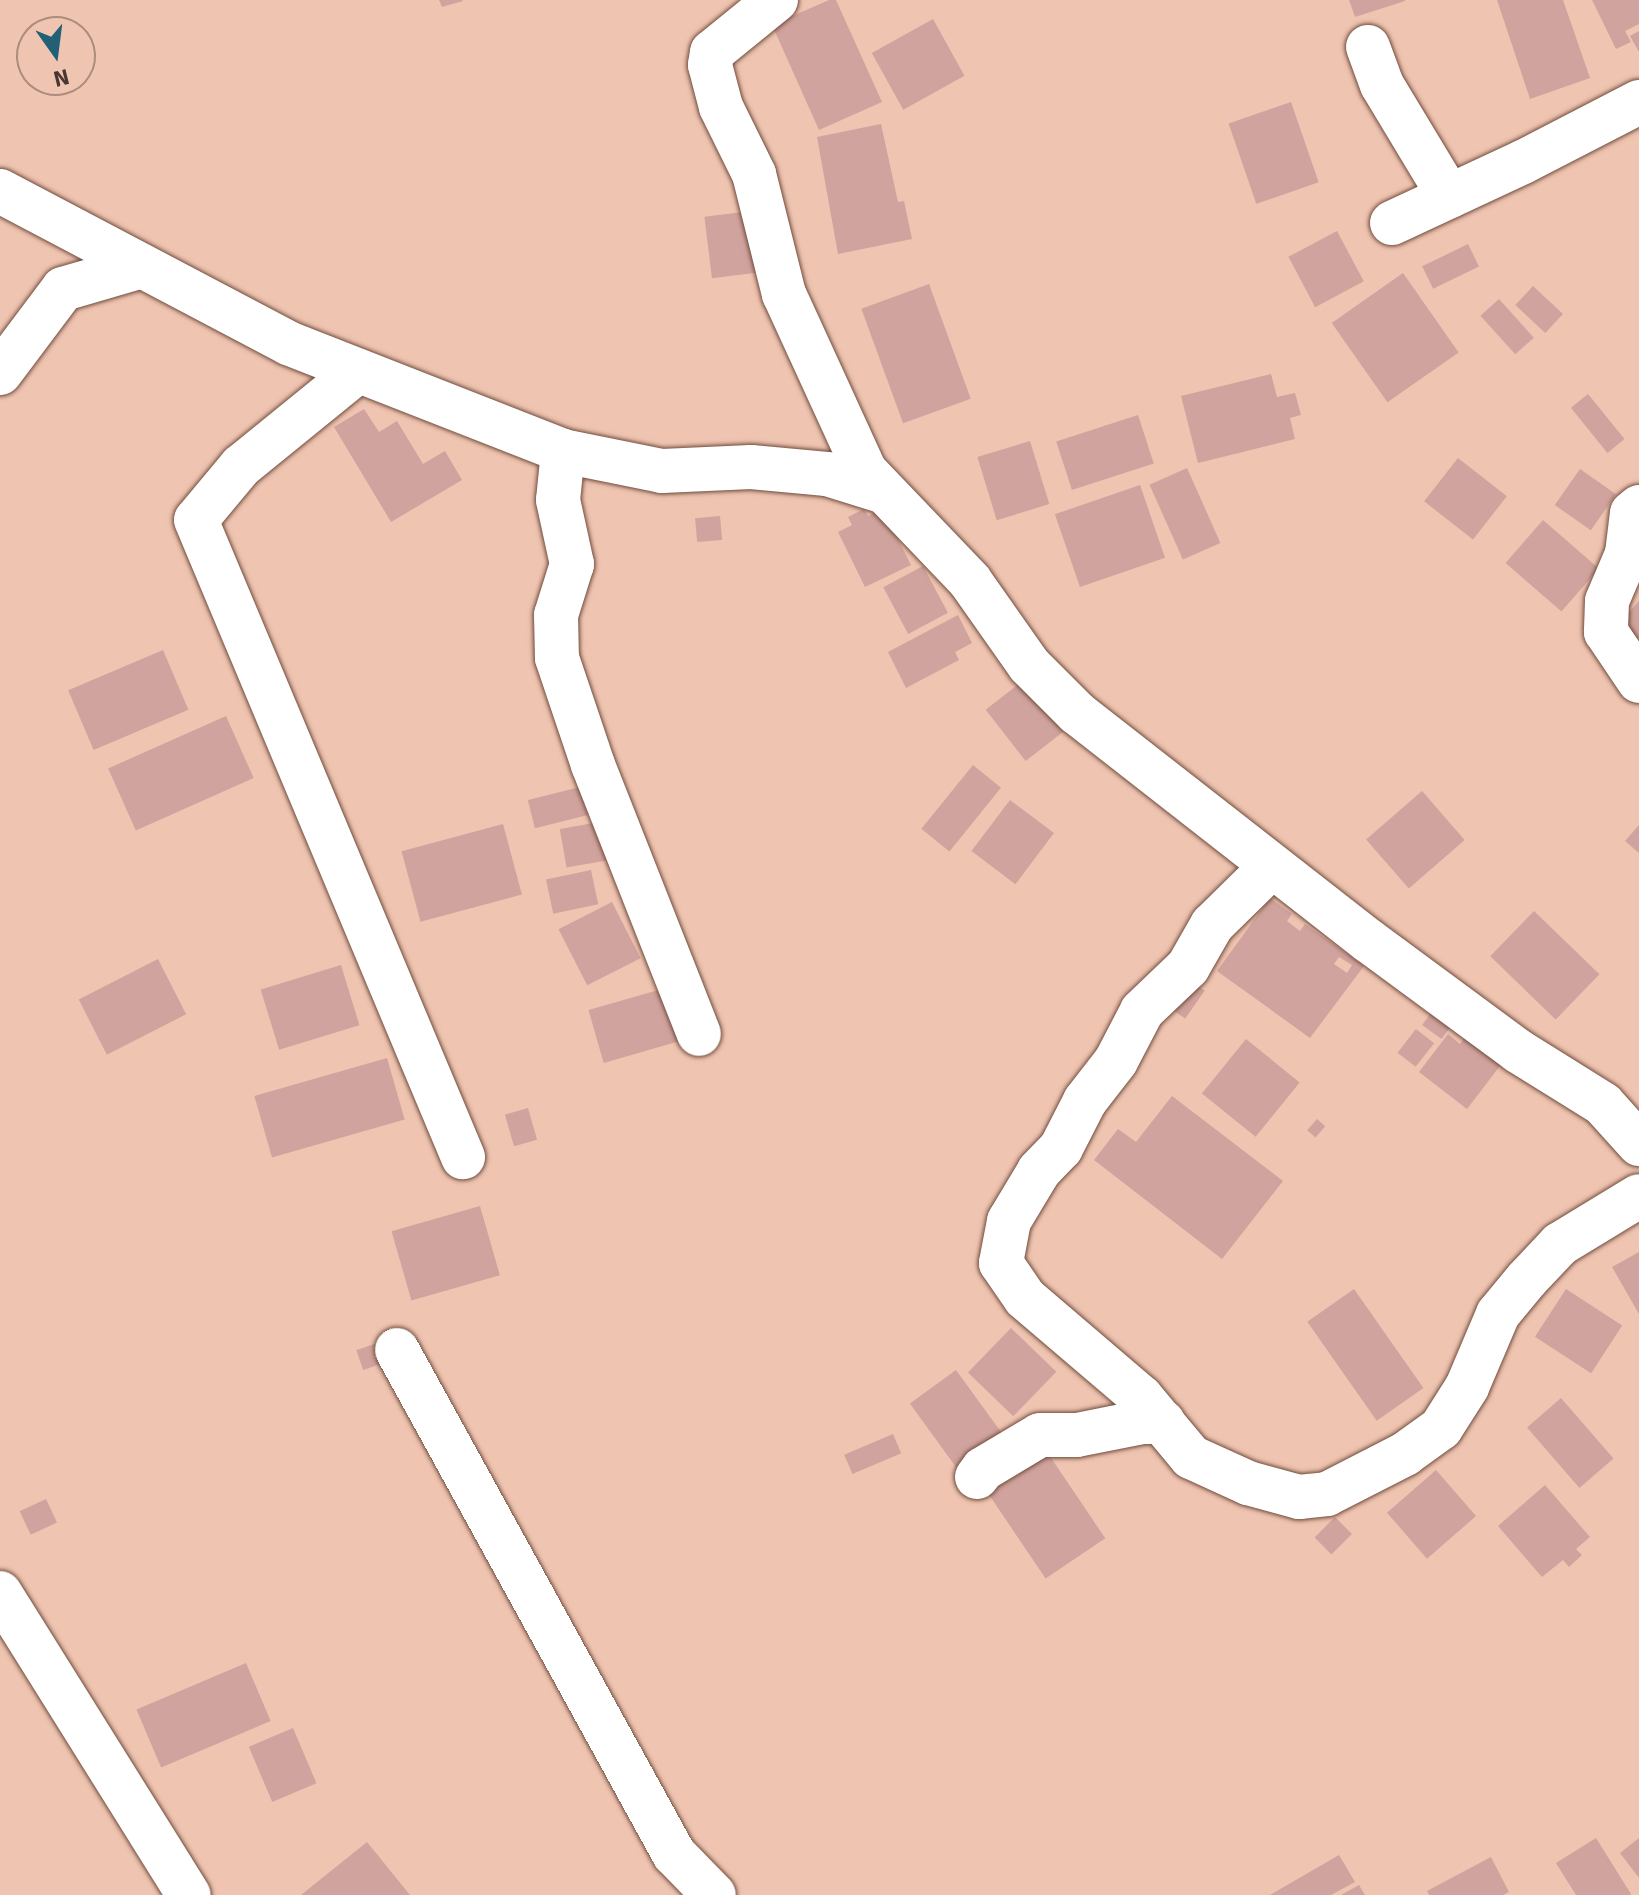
<!DOCTYPE html>
<html>
<head>
<meta charset="utf-8">
<style>
	body { margin:0 }
	#map { position:relative; width:1639px; height:1895px; overflow:hidden; background:#efc4b1; font-family:Signika,sans-serif }
	div>[style] { position:absolute }
	[style*='--x'] { left:calc(var(--x)*1px); top:calc(var(--y)*1px); width:calc(var(--w)*1px); rotate:calc(var(--a)*1deg) }
	.building>* { inset:0; background:#d1a39e; transform-origin:0 0 }
	.roads { filter:drop-shadow(0 0 2px #704c3c) drop-shadow(0 0 2px #704c3c) }
	.minor>* { height:44px; margin:-22px; padding:0 22px; transform-origin:22px; border-radius:22px; background:#fff }
	span { translate:-50% -50%; white-space:nowrap; text-align:center; line-height:1.15; -webkit-text-stroke:6px #efc4b1; paint-order:stroke }
	.north { position:absolute; left:16px; top:16px; width:80px; height:80px; box-sizing:border-box; background:#efc4b1; border:2px solid #ac8c7d; border-radius:50%; rotate:166deg; font-size:22px; font-weight:700; line-height:32px; text-align:center; color:#483730 }
	.north::after { content:''; display:block; margin:auto; width:28px; height:36px; background:#226077; clip-path:polygon(50% 0,100% 100%,50% 72%,0 100%) }
</style>
</head>
<body>
<div id="map">
	<div class="building">
		<i style="clip-path:polygon(439px 0,462px 0,463px 1px,442px 7px)"></i>
		<i style="clip-path:polygon(829px 0,836px 0,882px 102px,819px 130px,772px 25px)"></i>
		<i style="clip-path:polygon(1349px 0,1405px 0,1405px 1px,1355px 17px)"></i>
		<i style="clip-path:polygon(1497px 0,1563px 0,1590px 78px,1530px 99px)"></i>
		<i style="clip-path:polygon(1592px 0,1639px 0,1639px 24px,1625px 31px,1631px 42px,1616px 49px)"></i>
		<i style="left:933px;top:19px;width:65px;height:70px;rotate:61deg"></i>
		<i style="clip-path:polygon(1639px 31px,1639px 52px,1630px 36px)"></i>
		<i style="left:1291px;top:102px;width:85px;height:66px;rotate:71deg"></i>
		<i style="clip-path:polygon(881px 124px,898px 202px,904px 201px,912px 239px,838px 254px,817px 137px)"></i>
		<i style="left:759px;top:210px;width:62px;height:55px;rotate:83deg"></i>
		<i style="left:1337px;top:231px;width:57px;height:55px;rotate:62deg"></i>
		<i style="left:1468px;top:244px;width:25px;height:51px;rotate:64deg"></i>
		<i style="left:1403px;top:273px;width:97px;height:87px;rotate:55deg"></i>
		<i style="left:929px;top:284px;width:122px;height:72px;rotate:70deg"></i>
		<i style="left:1533px;top:286px;width:41px;height:26px;rotate:43deg"></i>
		<i style="left:1499px;top:299px;width:52px;height:25px;rotate:48deg"></i>
		<i style="clip-path:polygon(1271px 374px,1277px 397px,1295px 393px,1301px 415px,1290px 418px,1295px 439px,1198px 463px,1181px 396px)"></i>
		<i style="left:1588px;top:394px;width:58px;height:22px;rotate:51deg"></i>
		<i style="clip-path:polygon(364px 409px,379px 432px,397px 421px,423px 464px,445px 451px,462px 480px,391px 522px,334px 427px)"></i>
		<i style="left:1138px;top:415px;width:51px;height:86px;rotate:72deg"></i>
		<i style="left:1030px;top:441px;width:66px;height:55px;rotate:73deg"></i>
		<i style="left:1458px;top:458px;width:62px;height:55px;rotate:38deg"></i>
		<i style="left:1187px;top:468px;width:82px;height:41px;rotate:66deg"></i>
		<i style="left:1580px;top:469px;width:44px;height:44px;rotate:35deg"></i>
		<i style="left:1140px;top:485px;width:77px;height:90px;rotate:71deg"></i>
		<i style="clip-path:polygon(864px 509px,868px 516px,883px 509px,911px 565px,865px 587px,838px 532px,852px 525px,848px 517px)"></i>
		<i style="left:720px;top:516px;width:24px;height:25px;rotate:85deg"></i>
		<i style="left:1543px;top:520px;width:74px;height:57px;rotate:41deg"></i>
		<i style="left:923px;top:566px;width:53px;height:45px;rotate:62deg"></i>
		<i style="clip-path:polygon(1639px 601px,1639px 639px,1620px 623px)"></i>
		<i style="clip-path:polygon(958px 615px,972px 643px,955px 652px,959px 660px,906px 688px,888px 652px)"></i>
		<i style="left:163px;top:650px;width:65px;height:103px;rotate:67deg"></i>
		<i style="left:1029px;top:676px;width:65px;height:55px;rotate:52deg"></i>
		<i style="left:226px;top:716px;width:68px;height:129px;rotate:66deg"></i>
		<i style="left:973px;top:765px;width:36px;height:82px;rotate:39deg"></i>
		<i style="left:588px;top:785px;width:29px;height:62px;rotate:76deg"></i>
		<i style="left:1422px;top:791px;width:65px;height:74px;rotate:49deg"></i>
		<i style="left:1010px;top:800px;width:55px;height:64px;rotate:37deg"></i>
		<i style="left:611px;top:820px;width:39px;height:52px;rotate:80deg"></i>
		<i style="left:503px;top:824px;width:73px;height:105px;rotate:75deg"></i>
		<i style="clip-path:polygon(1639px 825px,1639px 853px,1625px 841px)"></i>
		<i style="left:591px;top:870px;width:35px;height:46px;rotate:78deg"></i>
		<i style="clip-path:polygon(evenodd,1270px 898px,1292px 914px,1287px 921px,1300px 931px,1305px 924px,1364px 966px,1310px 1038px,1217px 971px,1270px 898px,1339px 957px,1352px 965px,1347px 973px,1334px 964px,1339px 957px)"></i>
		<i style="left:612px;top:902px;width:63px;height:60px;rotate:63deg"></i>
		<i style="left:1534px;top:911px;width:91px;height:63px;rotate:44deg"></i>
		<i style="left:158px;top:959px;width:62px;height:89px;rotate:63deg"></i>
		<i style="left:341px;top:965px;width:63px;height:84px;rotate:73deg"></i>
		<i style="left:1185px;top:977px;width:24px;height:34px;rotate:35deg"></i>
		<i style="left:676px;top:985px;width:55px;height:91px;rotate:74deg"></i>
		<i style="left:1441px;top:999px;width:24px;height:32px;rotate:36deg"></i>
		<i style="left:1416px;top:1029px;width:23px;height:30px;rotate:38deg"></i>
		<i style="clip-path:polygon(1448px 1034px,1460px 1044px,1467px 1034px,1503px 1062px,1467px 1109px,1419px 1072px)"></i>
		<i style="left:1246px;top:1039px;width:69px;height:70px;rotate:39deg"></i>
		<i style="left:387px;top:1058px;width:64px;height:138px;rotate:74deg"></i>
		<i style="clip-path:polygon(1172px 1096px,1283px 1181px,1222px 1259px,1094px 1160px,1118px 1129px,1136px 1142px)"></i>
		<i style="left:528px;top:1108px;width:33px;height:24px;rotate:74deg"></i>
		<i style="left:1317px;top:1119px;width:11px;height:15px;rotate:41deg"></i>
		<i style="left:480px;top:1206px;width:72px;height:92px;rotate:74deg"></i>
		<i style="clip-path:polygon(1639px 1252px,1639px 1314px,1612px 1267px)"></i>
		<i style="left:1354px;top:1289px;width:121px;height:57px;rotate:55deg"></i>
		<i style="left:1566px;top:1289px;width:67px;height:57px;rotate:33deg"></i>
		<i style="left:1011px;top:1328px;width:63px;height:62px;rotate:44deg"></i>
		<i style="left:380px;top:1342px;width:21px;height:25px;rotate:71deg"></i>
		<i style="left:956px;top:1370px;width:83px;height:57px;rotate:54deg"></i>
		<i style="left:1561px;top:1398px;width:80px;height:45px;rotate:49deg"></i>
		<i style="left:893px;top:1434px;width:21px;height:53px;rotate:67deg"></i>
		<i style="left:1041px;top:1443px;width:115px;height:72px;rotate:56deg"></i>
		<i style="left:1436px;top:1470px;width:61px;height:65px;rotate:49deg"></i>
		<i style="clip-path:polygon(1545px 1485px,1590px 1537px,1576px 1549px,1582px 1555px,1569px 1567px,1563px 1560px,1542px 1577px,1498px 1526px)"></i>
		<i style="left:46px;top:1499px;width:26px;height:29px;rotate:65deg"></i>
		<i style="left:1335px;top:1517px;width:24px;height:29px;rotate:45deg"></i>
		<i style="left:246px;top:1663px;width:63px;height:119px;rotate:67deg"></i>
		<i style="left:293px;top:1728px;width:60px;height:48px;rotate:67deg"></i>
		<i style="clip-path:polygon(1596px 1838px,1631px 1894px,1630px 1895px,1576px 1895px,1556px 1863px)"></i>
		<i style="clip-path:polygon(1639px 1838px,1639px 1878px,1620px 1853px)"></i>
		<i style="clip-path:polygon(367px 1842px,410px 1895px,301px 1895px)"></i>
		<i style="clip-path:polygon(1339px 1855px,1355px 1882px,1331px 1895px,1270px 1895px)"></i>
		<i style="clip-path:polygon(1491px 1857px,1509px 1892px,1503px 1895px,1429px 1895px,1427px 1891px)"></i>
		<i style="clip-path:polygon(1359px 1885px,1365px 1895px,1341px 1895px)"></i>
	</div>
	<div class="roads">
		<div class="minor">
			<i style="--x:776;--y:0;--w:82;--a:140.9"></i>
			<i style="--x:712;--y:52;--w:13;--a:99"></i>
			<i style="--x:710;--y:65;--w:43;--a:75.3"></i>
			<i style="--x:721;--y:107;--w:75;--a:63.8"></i>
			<i style="--x:754;--y:174;--w:124;--a:76"></i>
			<i style="--x:784;--y:294;--w:195;--a:65.4"></i>
			<i style="--x:865;--y:471;--w:152;--a:46.3"></i>
			<i style="--x:970;--y:581;--w:103;--a:54.9"></i>
			<i style="--x:1029;--y:665;--w:68;--a:45"></i>
			<i style="--x:1077;--y:713;--w:370;--a:38"></i>
			<i style="--x:1369;--y:941;--w:185;--a:36.4"></i>
			<i style="--x:1518;--y:1051;--w:100;--a:31.9"></i>
			<i style="--x:1603;--y:1104;--w:54;--a:48"></i>
			<i style="--x:1368;--y:47;--w:40;--a:69.8"></i>
			<i style="--x:1382;--y:85;--w:130;--a:58.9"></i>
			<i style="--x:0;--y:191;--w:326;--a:27.8"></i>
			<i style="--x:288;--y:343;--w:295;--a:21.4"></i>
			<i style="--x:563;--y:451;--w:101;--a:11.4"></i>
			<i style="--x:662;--y:471;--w:89;--a:-2.6"></i>
			<i style="--x:751;--y:467;--w:76;--a:5.3"></i>
			<i style="--x:827;--y:474;--w:58;--a:17.2"></i>
			<i style="--x:1392;--y:223;--w:145;--a:-25"></i>
			<i style="--x:1523;--y:162;--w:131;--a:-27.3"></i>
			<i style="--x:358;--y:371;--w:151;--a:140.9"></i>
			<i style="--x:241;--y:466;--w:70;--a:129.8"></i>
			<i style="--x:196;--y:520;--w:691;--a:67.26"></i>
			<i style="--x:0;--y:373;--w:105;--a:-53.1"></i>
			<i style="--x:63;--y:289;--w:82;--a:-16.2"></i>
			<i style="--x:563;--y:451;--w:49;--a:95.8"></i>
			<i style="--x:558;--y:500;--w:66;--a:77.7"></i>
			<i style="--x:572;--y:564;--w:53;--a:107.4"></i>
			<i style="--x:556;--y:615;--w:43;--a:88.7"></i>
			<i style="--x:557;--y:658;--w:113;--a:71.4"></i>
			<i style="--x:593;--y:765;--w:289;--a:68.5"></i>
			<i style="--x:1639;--y:507;--w:9;--a:139"></i>
			<i style="--x:1632;--y:513;--w:41;--a:97"></i>
			<i style="--x:1627;--y:554;--w:51;--a:113.1"></i>
			<i style="--x:1607;--y:601;--w:31;--a:92"></i>
			<i style="--x:1606;--y:632;--w:59;--a:56"></i>
			<i style="--x:1272;--y:866;--w:84;--a:135.5"></i>
			<i style="--x:1212;--y:925;--w:48;--a:119.7"></i>
			<i style="--x:1188;--y:967;--w:64;--a:136.3"></i>
			<i style="--x:1142;--y:1011;--w:56;--a:117.5"></i>
			<i style="--x:1116;--y:1061;--w:51;--a:127.8"></i>
			<i style="--x:1085;--y:1101;--w:53;--a:117.1"></i>
			<i style="--x:1061;--y:1148;--w:32;--a:134"></i>
			<i style="--x:1039;--y:1171;--w:58;--a:121"></i>
			<i style="--x:1009;--y:1221;--w:43;--a:100.8"></i>
			<i style="--x:1001;--y:1263;--w:42;--a:55.6"></i>
			<i style="--x:1025;--y:1298;--w:153;--a:40.5"></i>
			<i style="--x:1141;--y:1397;--w:78;--a:50.2"></i>
			<i style="--x:1191;--y:1457;--w:63;--a:24.5"></i>
			<i style="--x:1248;--y:1483;--w:53;--a:15.4"></i>
			<i style="--x:1299;--y:1497;--w:28;--a:-6"></i>
			<i style="--x:1327;--y:1494;--w:88;--a:-27.1"></i>
			<i style="--x:1405;--y:1454;--w:44;--a:-35.8"></i>
			<i style="--x:1441;--y:1428;--w:49;--a:-57.6"></i>
			<i style="--x:1467;--y:1387;--w:79;--a:-67"></i>
			<i style="--x:1498;--y:1314;--w:45;--a:-50.4"></i>
			<i style="--x:1527;--y:1279;--w:48;--a:-46.7"></i>
			<i style="--x:1560;--y:1244;--w:92;--a:-31.3"></i>
			<i style="--x:397;--y:1350;--w:575;--a:61.21"></i>
			<i style="--x:674;--y:1854;--w:57;--a:45.7"></i>
			<i style="--x:977;--y:1477;--w:10;--a:-53"></i>
			<i style="--x:983;--y:1469;--w:66;--a:-30.8"></i>
			<i style="--x:1040;--y:1435;--w:37;--a:0"></i>
			<i style="--x:1077;--y:1435;--w:66;--a:-11.3"></i>
			<i style="--x:1142;--y:1422;--w:21;--a:0"></i>
			<i style="--x:0;--y:1593;--w:356;--a:58"></i>
		</div>
	</div>
	<div class="north">N</div>
</div>
</body>
</html>
